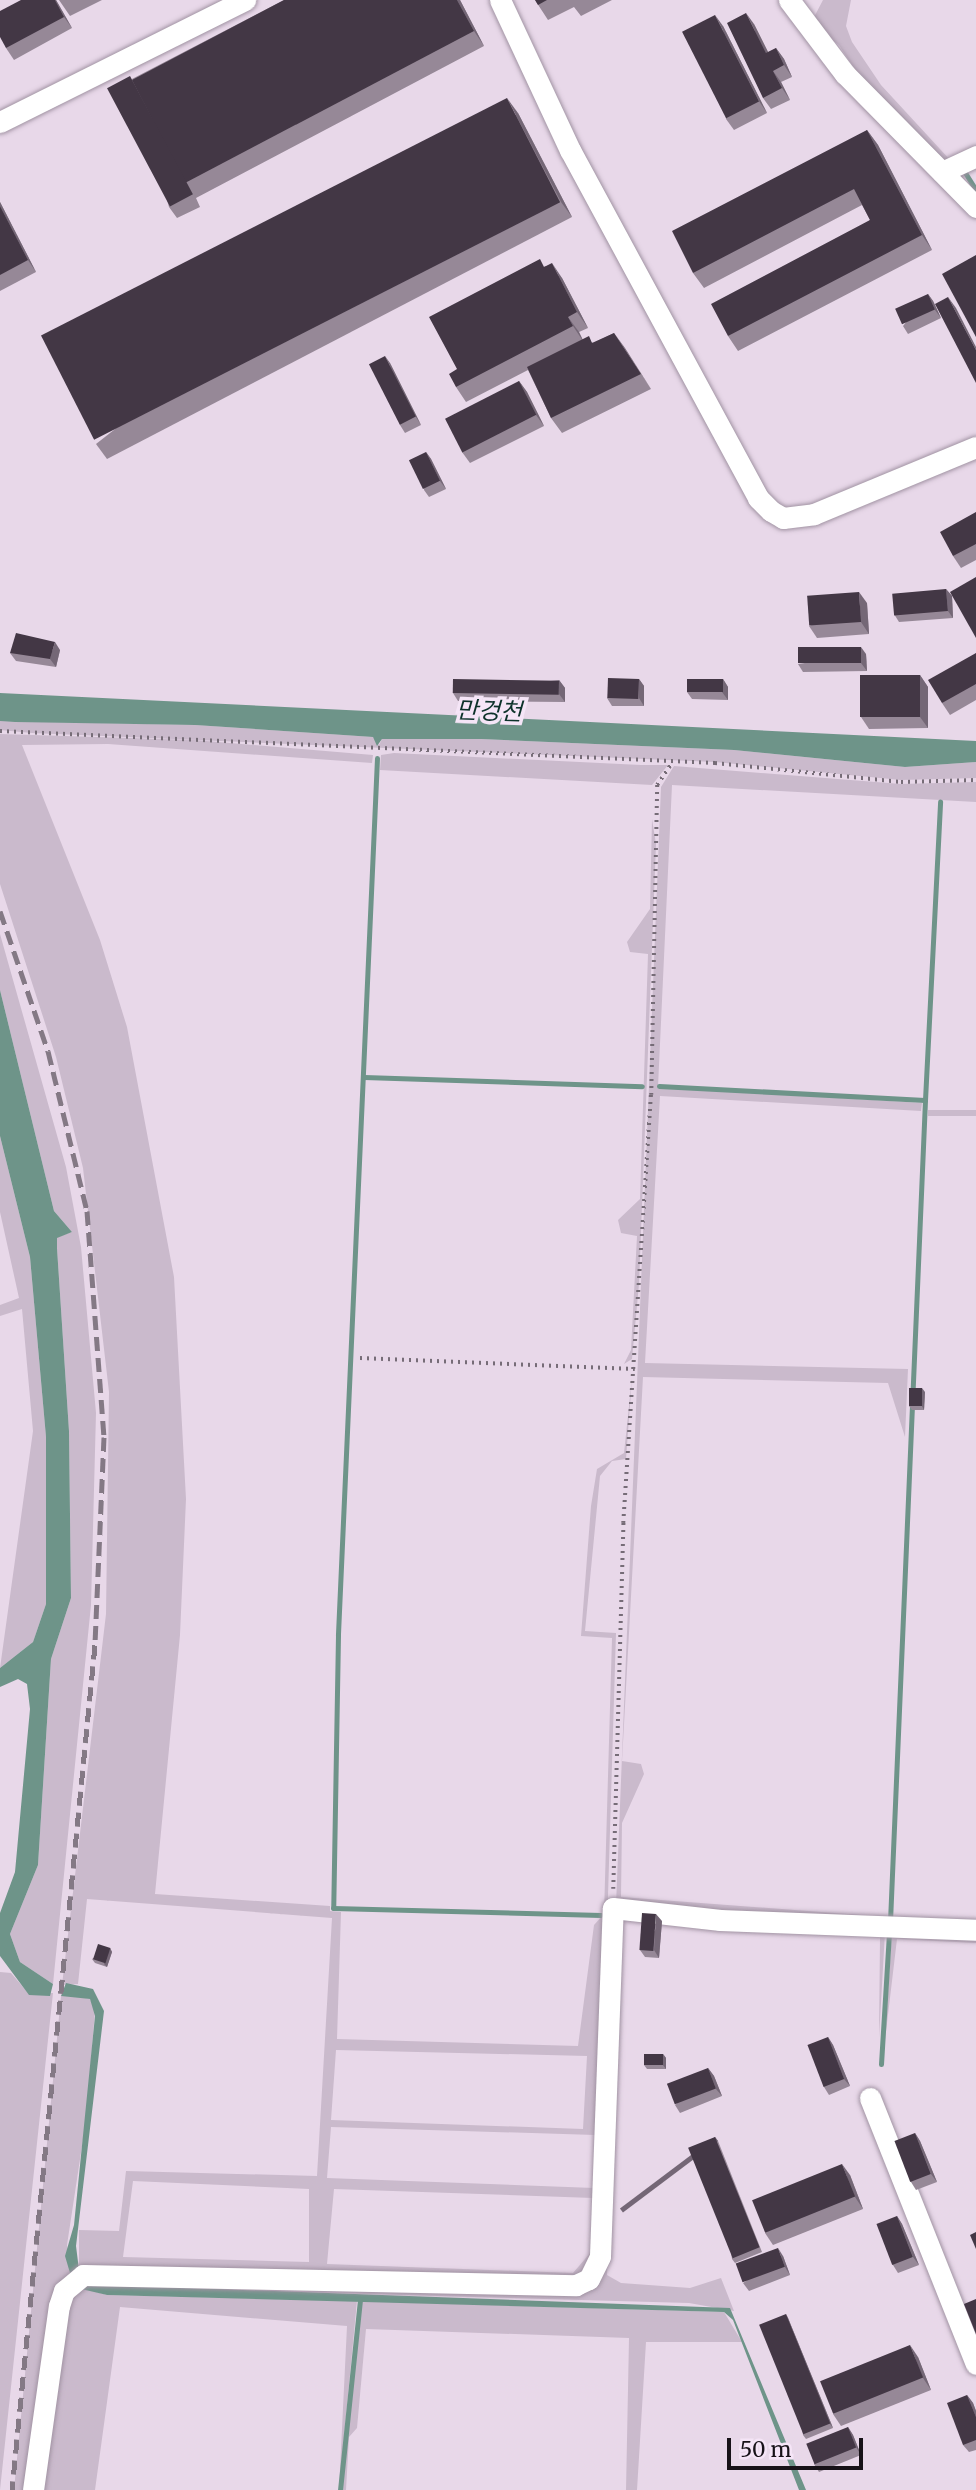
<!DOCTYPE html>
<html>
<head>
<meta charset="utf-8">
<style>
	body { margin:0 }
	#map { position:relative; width:976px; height:2490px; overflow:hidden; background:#e8d8e9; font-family:Merriweather,"Noto Sans KR",serif }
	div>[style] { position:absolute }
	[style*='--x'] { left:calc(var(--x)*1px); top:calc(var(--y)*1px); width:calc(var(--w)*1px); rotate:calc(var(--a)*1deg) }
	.green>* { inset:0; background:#cabacc; transform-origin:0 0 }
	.water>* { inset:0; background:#6e9489 }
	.stream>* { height:5px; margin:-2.5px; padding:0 2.5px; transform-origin:2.5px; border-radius:2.5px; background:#6e9489 }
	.path>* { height:3.5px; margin-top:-1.75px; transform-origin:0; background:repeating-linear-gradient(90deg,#766c77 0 2px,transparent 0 7px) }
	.roads { filter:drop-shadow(0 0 2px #a193a3) drop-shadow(0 0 2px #a193a3) }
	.minor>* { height:21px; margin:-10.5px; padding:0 10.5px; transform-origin:10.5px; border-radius:10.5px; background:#fff }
	.rail>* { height:5px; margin-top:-2.5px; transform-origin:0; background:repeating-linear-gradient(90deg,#847985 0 14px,transparent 0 21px) }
	.wall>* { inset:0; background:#968897 }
	.shaded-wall>* { inset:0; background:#746776; transform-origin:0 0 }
	.building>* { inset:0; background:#433745; transform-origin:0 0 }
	span { translate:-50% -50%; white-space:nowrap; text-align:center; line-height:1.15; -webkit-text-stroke:7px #f5e5f7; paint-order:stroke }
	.water-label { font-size:24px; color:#0c322a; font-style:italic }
	.scale { position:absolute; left:727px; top:2438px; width:136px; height:32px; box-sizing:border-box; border:4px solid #171218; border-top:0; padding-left:9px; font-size:21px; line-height:24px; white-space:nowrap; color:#171218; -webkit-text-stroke:5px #f5e5f7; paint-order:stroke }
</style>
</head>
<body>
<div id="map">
	<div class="green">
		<i style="clip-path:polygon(823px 0,851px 0,846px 26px,852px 42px,881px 85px,951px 161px,945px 163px,858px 74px,839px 45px,818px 30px,812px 21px)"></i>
		<i style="clip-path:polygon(0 721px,195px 725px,373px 737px,379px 745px,382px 739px,481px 739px,734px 750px,905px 767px,976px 762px,976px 778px,901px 780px,715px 762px,32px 733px,0 730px)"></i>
		<i style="clip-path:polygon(evenodd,0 734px,195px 740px,373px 755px,372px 763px,108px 744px,22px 745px,100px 940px,127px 1027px,174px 1277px,186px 1499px,180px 1635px,155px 1894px,330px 1906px,330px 1911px,341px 1912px,337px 2039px,578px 2046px,594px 1925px,604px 1914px,612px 1638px,581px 1636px,591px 1506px,597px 1469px,624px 1453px,632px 1378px,626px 1459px,612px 1461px,600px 1476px,585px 1631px,616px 1633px,597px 2258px,581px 2280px,79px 2270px,79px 2230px,119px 2231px,126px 2171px,317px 2176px,332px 1918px,87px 1899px,78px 1984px,62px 1985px,106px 1614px,109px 1392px,83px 1168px,56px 1057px,0 884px,0 734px,336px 2050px,587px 2056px,583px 2129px,331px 2120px,336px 2050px,0 734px,331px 2127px,595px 2135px,594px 2188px,327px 2178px,331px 2127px,0 734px,133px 2181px,309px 2189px,309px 2262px,123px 2257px,133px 2181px,0 734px,334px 2189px,593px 2198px,591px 2252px,573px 2273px,327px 2264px,334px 2189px)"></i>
		<i style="clip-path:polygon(394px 753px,641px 765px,668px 765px,652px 785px,380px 770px,381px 755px)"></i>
		<i style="clip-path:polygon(674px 766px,901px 784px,976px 782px,976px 802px,672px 785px,658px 1087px,922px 1103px,921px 1111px,660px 1096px,645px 1363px,908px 1369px,905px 1437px,888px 1383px,643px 1377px,622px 1761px,641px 1764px,644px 1774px,622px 1823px,621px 1897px,887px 1917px,886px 1923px,616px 1905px,661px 787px)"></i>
		<i style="clip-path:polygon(652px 819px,656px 844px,639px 1284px,632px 1359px,624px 1364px,631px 1350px,637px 1236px,621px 1233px,618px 1220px,640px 1199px,648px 954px,630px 952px,627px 942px,650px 909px)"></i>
		<i style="clip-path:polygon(0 934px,66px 1167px,81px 1247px,96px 1413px,91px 1605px,53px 1984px,20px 1962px,10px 1934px,38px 1865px,51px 1659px,71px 1598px,69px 1431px,57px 1248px,57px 1237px,72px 1232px,54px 1211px,0 990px)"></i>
		<i style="left:928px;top:1110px;width:48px;height:6px"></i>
		<i style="clip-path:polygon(0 1136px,30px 1257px,46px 1437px,46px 1604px,33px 1642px,0 1668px,33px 1431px,22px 1309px,0 1316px,0 1305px,19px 1298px,0 1212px)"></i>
		<i style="clip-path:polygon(620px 1915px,607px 2275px,621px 2283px,690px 2288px,721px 2278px,734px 2311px,689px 2303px,76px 2286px,107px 2295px,357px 2301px,339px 2490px,347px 2326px,120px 2307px,95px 2490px,41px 2490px,64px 2315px,75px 2286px,81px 2280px,576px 2289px,593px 2284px,603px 2268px,615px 1920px)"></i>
		<i style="clip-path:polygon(672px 1925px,885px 1932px,879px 2038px,880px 1937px)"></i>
		<i style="clip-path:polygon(892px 1931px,976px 1934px,976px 1943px,897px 1939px,885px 2040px)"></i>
		<i style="clip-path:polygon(0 1972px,11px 1973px,29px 1994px,53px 1993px,0 2490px)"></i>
		<i style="clip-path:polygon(68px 1994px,90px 1999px,95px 2010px,87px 2113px,67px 2245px,70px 2273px,27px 2490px,14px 2490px,61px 1996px)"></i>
		<i style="clip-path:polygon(361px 2301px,724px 2312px,742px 2342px,646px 2342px,637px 2490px,626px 2490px,629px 2338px,366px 2329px,357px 2428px,349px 2437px,346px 2490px,341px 2490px)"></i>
	</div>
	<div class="water">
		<i style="clip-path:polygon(0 693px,976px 741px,976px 762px,905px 767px,734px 750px,481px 739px,382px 739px,377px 746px,373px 737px,195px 725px,15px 722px,0 721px)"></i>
		<i style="clip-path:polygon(0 990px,54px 1211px,72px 1232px,57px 1238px,57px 1248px,69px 1431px,71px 1598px,51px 1659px,38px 1865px,10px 1934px,20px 1962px,53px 1984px,50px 1996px,29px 1995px,0 1956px,0 1913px,15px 1872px,30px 1709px,27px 1684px,18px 1679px,0 1687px,0 1668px,33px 1642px,46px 1604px,46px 1437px,30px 1257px,0 1136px)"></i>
		<i style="clip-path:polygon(66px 1983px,93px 1989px,104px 2011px,76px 2246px,79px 2270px,70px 2273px,65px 2256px,74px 2225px,95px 2016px,90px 1999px,61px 1996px)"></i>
		<i style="clip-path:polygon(83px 2284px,730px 2308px,806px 2490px,799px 2490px,733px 2320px,724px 2312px,107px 2295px,77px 2288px)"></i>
	</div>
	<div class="stream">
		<i style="--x:964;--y:171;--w:22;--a:58"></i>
		<i style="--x:377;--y:758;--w:878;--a:92.55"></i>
		<i style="--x:338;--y:1635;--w:273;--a:91"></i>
		<i style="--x:333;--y:1908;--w:268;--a:1.5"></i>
		<i style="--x:364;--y:1077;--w:278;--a:1.9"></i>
		<i style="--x:659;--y:1086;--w:266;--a:3"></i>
		<i style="--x:925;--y:1100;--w:821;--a:92.44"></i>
		<i style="--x:925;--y:1100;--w:299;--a:-87.1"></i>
		<i style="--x:881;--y:2064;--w:131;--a:-86.5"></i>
		<i style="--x:340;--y:2490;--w:190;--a:-84"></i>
	</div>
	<div class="path">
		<i style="--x:0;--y:731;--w:716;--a:2.56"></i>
		<i style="--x:715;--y:763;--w:187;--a:5.8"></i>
		<i style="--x:901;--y:782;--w:75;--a:-1.5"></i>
		<i style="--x:360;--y:1358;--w:275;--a:2.3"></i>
		<i style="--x:613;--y:1889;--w:366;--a:-88.4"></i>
		<i style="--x:623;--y:1523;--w:429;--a:-86.3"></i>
		<i style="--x:651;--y:1095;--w:310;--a:-88.9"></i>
		<i style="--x:657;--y:785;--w:27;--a:-56"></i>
	</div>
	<div class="roads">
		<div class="minor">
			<i style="--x:500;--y:0;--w:166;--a:65"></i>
			<i style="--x:570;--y:150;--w:396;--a:61.6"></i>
			<i style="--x:758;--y:498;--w:18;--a:45"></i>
			<i style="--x:771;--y:511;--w:14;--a:30"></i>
			<i style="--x:783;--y:518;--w:31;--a:-7"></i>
			<i style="--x:814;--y:514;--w:175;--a:-22.5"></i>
			<i style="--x:789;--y:0;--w:93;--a:52.9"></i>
			<i style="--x:845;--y:74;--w:187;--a:45.4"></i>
			<i style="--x:0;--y:122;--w:274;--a:-26.5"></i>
			<i style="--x:942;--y:172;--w:38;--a:-25"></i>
			<i style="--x:870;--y:2098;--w:286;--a:68.3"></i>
			<i style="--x:33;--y:2490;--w:186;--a:-82"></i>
			<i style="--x:59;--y:2306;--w:16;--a:-72"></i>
			<i style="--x:64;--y:2291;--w:25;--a:-40"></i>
			<i style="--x:83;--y:2275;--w:493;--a:1.2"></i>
			<i style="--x:576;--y:2285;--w:14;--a:-25"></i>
			<i style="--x:589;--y:2279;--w:25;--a:-64"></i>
			<i style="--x:600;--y:2256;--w:348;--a:-87.9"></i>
			<i style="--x:613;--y:1908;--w:108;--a:6.4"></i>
			<i style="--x:720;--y:1920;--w:256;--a:2.2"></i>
		</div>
	</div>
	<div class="rail">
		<i style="--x:0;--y:911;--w:148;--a:71.1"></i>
		<i style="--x:48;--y:1051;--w:165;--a:76.3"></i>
		<i style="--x:87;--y:1211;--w:227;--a:85.7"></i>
		<i style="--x:104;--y:1437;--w:208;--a:92.5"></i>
		<i style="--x:95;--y:1645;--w:849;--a:95.61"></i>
	</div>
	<div class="wall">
		<i style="clip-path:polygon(21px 0,56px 0,72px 28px,14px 60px,6px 48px)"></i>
		<i style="clip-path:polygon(59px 0,102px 0,70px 16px)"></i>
		<i style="clip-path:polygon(284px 0,460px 0,484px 46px,196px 198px,200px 207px,177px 218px,169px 207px,132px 79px)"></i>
		<i style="clip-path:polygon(535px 0,612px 0,581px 16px,574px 7px,548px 20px)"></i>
		<i style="clip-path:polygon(754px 24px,768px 52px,776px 48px,784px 59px,792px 77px,781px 82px,790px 100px,771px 109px,763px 98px)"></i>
		<i style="clip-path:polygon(723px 26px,767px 113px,734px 130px,726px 119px)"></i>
		<i style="clip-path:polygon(518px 113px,572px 217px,107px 459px,96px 444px)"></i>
		<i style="clip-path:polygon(867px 130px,878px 145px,932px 250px,738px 351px,728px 336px,870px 220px,862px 205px,704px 288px,693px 273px)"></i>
		<i style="clip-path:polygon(0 202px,36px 272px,0 291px)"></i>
		<i style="clip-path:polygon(545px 266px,562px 278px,588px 328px,579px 332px,583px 340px,594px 343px,614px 333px,651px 389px,562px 433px,551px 418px,528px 370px,466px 402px,456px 387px,457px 369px)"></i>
		<i style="clip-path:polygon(928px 294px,933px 301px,941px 318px,908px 334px,903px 326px)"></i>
		<i style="clip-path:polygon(390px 363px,421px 425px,405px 433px,400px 425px)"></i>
		<i style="clip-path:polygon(519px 381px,527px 392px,544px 426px,470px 463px,462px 452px)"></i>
		<i style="clip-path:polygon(426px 452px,431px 459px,446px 489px,429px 497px,424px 490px)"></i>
		<i style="clip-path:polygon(976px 512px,976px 560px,961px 568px,953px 556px)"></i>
		<i style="clip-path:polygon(946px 589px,952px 596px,953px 618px,899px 622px,894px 614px)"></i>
		<i style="clip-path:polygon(867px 603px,869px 634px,817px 638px,809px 626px)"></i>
		<i style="clip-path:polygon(60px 650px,56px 667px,16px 661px,10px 653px)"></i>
		<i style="clip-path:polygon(976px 653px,976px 700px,950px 715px,942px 703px)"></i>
		<i style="clip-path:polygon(866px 654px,867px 671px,803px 672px,798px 664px)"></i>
		<i style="clip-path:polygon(920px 675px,928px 687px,928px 728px,869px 729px,861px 717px)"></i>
		<i style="clip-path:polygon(639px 679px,644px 686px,644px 706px,612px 706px,607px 698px)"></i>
		<i style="clip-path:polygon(723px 679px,728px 687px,728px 700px,692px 699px,687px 692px)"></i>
		<i style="clip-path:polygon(559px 680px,565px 688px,565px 702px,458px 701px,453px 693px)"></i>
		<i style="clip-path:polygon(925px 1392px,924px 1410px,912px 1410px,909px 1406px)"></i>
		<i style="clip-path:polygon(662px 1921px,659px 1958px,645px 1957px,640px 1950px)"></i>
		<i style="clip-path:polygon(110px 1948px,112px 1952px,107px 1967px,95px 1963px,92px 1959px)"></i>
		<i style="clip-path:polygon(828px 2037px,833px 2045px,850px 2086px,829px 2095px,824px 2087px)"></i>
		<i style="clip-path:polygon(663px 2054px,666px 2058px,666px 2069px,647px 2069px,644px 2065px)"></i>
		<i style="clip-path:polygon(708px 2068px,714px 2076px,722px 2096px,680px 2113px,675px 2105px)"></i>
		<i style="clip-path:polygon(915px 2133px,920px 2141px,937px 2182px,916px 2190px,911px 2182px)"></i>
		<i style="clip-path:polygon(715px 2137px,718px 2141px,762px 2252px,735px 2263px,732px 2259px)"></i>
		<i style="clip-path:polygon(850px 2175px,863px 2209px,773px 2245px,765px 2233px)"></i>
		<i style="clip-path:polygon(897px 2216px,902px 2224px,919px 2265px,898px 2273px,893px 2265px)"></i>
		<i style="clip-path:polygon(783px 2256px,790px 2275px,749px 2291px,743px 2283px)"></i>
		<i style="clip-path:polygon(786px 2314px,788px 2318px,833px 2428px,806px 2439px,803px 2435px)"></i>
		<i style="clip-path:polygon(918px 2357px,931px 2390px,841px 2426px,833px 2414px)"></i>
		<i style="clip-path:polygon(967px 2395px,973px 2403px,976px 2411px,976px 2450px,969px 2452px,963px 2445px)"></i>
		<i style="clip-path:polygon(848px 2427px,853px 2435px,861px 2455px,819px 2472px,814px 2464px)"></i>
	</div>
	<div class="shaded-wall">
		<i style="clip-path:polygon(55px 0,56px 0,72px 28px,64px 17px)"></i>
		<i style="clip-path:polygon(457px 0,460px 0,484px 46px,474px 31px)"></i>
		<i style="clip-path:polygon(746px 13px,754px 24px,774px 64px,766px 53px)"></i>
		<i style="clip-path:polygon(715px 15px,723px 26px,767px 113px,759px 101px)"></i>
		<i style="clip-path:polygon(776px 48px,784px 59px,792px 77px,784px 65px)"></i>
		<i style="clip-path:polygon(773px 71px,781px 82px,790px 100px,782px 88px)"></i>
		<i style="clip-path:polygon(507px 98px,518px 113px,572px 217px,561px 202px)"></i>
		<i style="clip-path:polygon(867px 130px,878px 145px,932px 250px,922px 235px)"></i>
		<i style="clip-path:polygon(0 202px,36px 272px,28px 260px,0 206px)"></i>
		<i style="clip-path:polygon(552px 263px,562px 278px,588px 328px,577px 312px)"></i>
		<i style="clip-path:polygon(928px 294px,933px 301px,941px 318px,935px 310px)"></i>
		<i style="clip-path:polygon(948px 297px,956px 308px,976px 347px,976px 350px)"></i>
		<i style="clip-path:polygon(568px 317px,579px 332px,583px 341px,573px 326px)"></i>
		<i style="clip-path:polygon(614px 333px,625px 348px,651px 389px,641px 374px)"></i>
		<i style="clip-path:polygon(385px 356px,390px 363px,421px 425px,416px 417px)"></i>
		<i style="clip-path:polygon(519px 381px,527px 392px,544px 426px,536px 415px)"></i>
		<i style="clip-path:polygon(426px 452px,431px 459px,446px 489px,440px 481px)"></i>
		<i style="clip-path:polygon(946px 589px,952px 596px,953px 618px,948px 611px)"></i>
		<i style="clip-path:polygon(859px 592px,867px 603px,869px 634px,861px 622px)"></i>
		<i style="clip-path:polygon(55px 642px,60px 650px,56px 667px,50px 659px)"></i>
		<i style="clip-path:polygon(861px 647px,866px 654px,867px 671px,861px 663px)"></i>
		<i style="clip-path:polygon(920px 675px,928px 687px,928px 728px,920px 717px)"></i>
		<i style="clip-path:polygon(639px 679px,644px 686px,644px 706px,639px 698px)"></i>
		<i style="clip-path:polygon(723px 679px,728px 687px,728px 700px,722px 692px)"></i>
		<i style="clip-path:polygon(559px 680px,565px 688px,565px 702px,559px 694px)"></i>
		<i style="clip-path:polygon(922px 1388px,925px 1392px,924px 1410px,922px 1406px)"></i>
		<i style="clip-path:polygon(656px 1914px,662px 1921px,659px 1958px,654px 1950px)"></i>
		<i style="clip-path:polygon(110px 1948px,112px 1952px,107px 1967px,104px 1964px)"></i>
		<i style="clip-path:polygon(828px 2037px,833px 2045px,850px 2086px,844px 2079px)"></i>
		<i style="clip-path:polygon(663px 2054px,666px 2058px,666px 2069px,663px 2065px)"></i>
		<i style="clip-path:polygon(708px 2068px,714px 2076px,722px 2096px,716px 2089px)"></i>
		<i style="clip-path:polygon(915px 2133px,920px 2141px,937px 2182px,931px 2174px)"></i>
		<i style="left:715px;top:2137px;width:5px;height:119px;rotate:53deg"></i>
		<i style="clip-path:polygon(842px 2164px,850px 2175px,863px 2209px,855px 2197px)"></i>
		<i style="clip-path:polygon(897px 2216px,902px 2224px,919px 2265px,913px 2257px)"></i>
		<i style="clip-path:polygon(778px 2248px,783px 2256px,790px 2275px,785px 2267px)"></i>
		<i style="clip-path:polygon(786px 2314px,788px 2318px,833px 2428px,830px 2424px)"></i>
		<i style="clip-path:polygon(910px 2345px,918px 2357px,931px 2390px,923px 2378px)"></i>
		<i style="clip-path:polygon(967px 2395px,973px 2403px,976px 2411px,976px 2417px)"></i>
		<i style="clip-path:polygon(848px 2427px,853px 2435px,861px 2455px,856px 2447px)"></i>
	</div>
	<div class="building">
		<i style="clip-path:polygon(21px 0,55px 0,64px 17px,6px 48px,0 37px,0 11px)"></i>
		<i style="clip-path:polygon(284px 0,457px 0,474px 31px,185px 183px,132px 80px)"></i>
		<i style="clip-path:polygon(535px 0,547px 0,538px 5px)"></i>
		<i style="clip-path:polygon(746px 13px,766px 53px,776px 48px,784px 65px,773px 71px,782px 88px,763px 98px,727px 23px)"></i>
		<i style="left:715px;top:15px;width:97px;height:37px;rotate:63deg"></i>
		<i style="left:130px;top:76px;width:134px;height:26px;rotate:62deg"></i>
		<i style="left:507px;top:98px;width:117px;height:523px;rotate:63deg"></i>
		<i style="clip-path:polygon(867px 130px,922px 235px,728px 336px,711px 304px,870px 220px,854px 189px,693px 273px,672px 231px)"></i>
		<i style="clip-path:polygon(0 206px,28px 260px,0 275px)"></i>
		<i style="clip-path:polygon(976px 255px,976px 337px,942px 274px)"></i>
		<i style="clip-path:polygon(540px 259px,544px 267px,552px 263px,577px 312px,568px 317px,573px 326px,456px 387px,449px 374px,457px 369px,429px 317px)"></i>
		<i style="left:928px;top:294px;width:17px;height:36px;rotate:66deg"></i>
		<i style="clip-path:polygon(948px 297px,976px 350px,976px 383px,935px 304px)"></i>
		<i style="clip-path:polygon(614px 333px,641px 374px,551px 418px,527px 367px,589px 336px,592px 343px)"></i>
		<i style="left:385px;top:356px;width:68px;height:18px;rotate:63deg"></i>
		<i style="left:519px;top:381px;width:38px;height:83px;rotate:63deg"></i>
		<i style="left:426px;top:452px;width:32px;height:19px;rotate:64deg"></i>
		<i style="clip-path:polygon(976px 512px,976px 544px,953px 556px,940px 532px)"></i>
		<i style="clip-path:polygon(976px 577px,976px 638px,950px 592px)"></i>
		<i style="left:946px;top:589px;width:22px;height:54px;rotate:85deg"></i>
		<i style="left:859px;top:592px;width:30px;height:52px;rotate:86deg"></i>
		<i style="clip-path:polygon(16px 633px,55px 642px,50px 659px,10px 653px)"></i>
		<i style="left:861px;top:647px;width:16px;height:63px;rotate:90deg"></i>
		<i style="clip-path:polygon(976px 653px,976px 684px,942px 703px,928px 680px)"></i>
		<i style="left:920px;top:675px;width:42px;height:60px;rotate:90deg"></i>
		<i style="left:608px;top:678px;width:31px;height:20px;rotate:2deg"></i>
		<i style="left:453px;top:679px;width:106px;height:14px;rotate:1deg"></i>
		<i style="left:687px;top:679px;width:36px;height:13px"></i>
		<i style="left:909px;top:1388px;width:13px;height:18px"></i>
		<i style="left:642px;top:1913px;width:14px;height:37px;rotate:4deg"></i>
		<i style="left:98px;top:1944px;width:13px;height:16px;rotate:18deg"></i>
		<i style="left:828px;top:2037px;width:45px;height:22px;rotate:69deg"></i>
		<i style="left:644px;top:2054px;width:19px;height:11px"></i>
		<i style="left:708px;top:2068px;width:22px;height:44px;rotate:69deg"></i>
		<i style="left:915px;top:2133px;width:44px;height:22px;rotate:69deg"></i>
		<i style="left:715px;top:2137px;width:119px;height:29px;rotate:68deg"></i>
		<i style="left:842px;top:2164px;width:35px;height:97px;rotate:68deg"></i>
		<i style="left:897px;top:2216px;width:44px;height:22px;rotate:69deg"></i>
		<i style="clip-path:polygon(976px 2232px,976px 2249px,970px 2235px)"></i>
		<i style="left:778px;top:2248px;width:20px;height:45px;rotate:70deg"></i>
		<i style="clip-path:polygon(976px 2299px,976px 2334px,964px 2304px)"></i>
		<i style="left:786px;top:2314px;width:118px;height:29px;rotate:68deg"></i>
		<i style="left:910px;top:2345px;width:35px;height:97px;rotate:68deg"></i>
		<i style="clip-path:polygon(967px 2395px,976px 2417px,976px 2440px,963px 2445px,947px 2403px)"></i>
		<i style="left:848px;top:2427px;width:22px;height:45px;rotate:68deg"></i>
	</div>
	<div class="water-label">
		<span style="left:489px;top:711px;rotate:2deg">만겅천</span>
	</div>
	<div class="scale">50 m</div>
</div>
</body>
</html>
